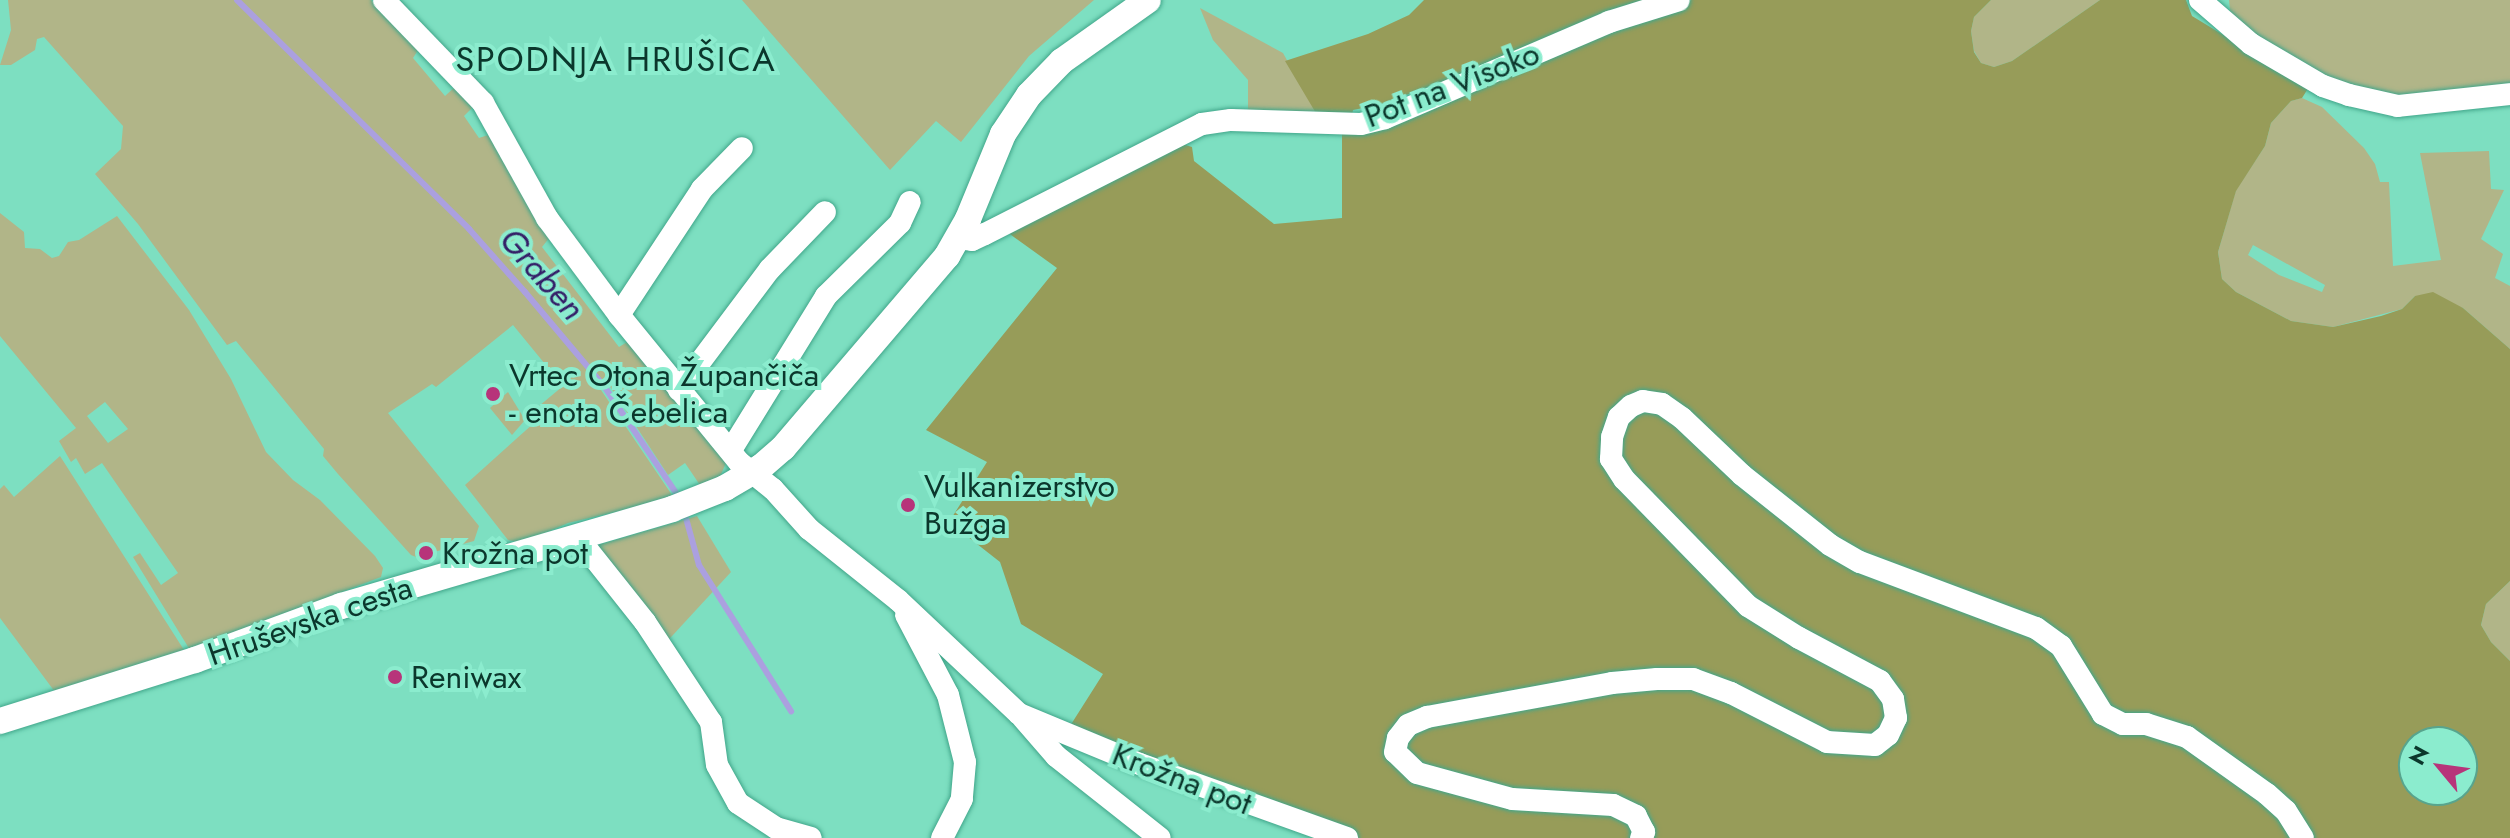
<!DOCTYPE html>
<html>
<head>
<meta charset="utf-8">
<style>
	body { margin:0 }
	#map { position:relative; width:2510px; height:838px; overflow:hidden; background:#7ddfc1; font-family:Jost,sans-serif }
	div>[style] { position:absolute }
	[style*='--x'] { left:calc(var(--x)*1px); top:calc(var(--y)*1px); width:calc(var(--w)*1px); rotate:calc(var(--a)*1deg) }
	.green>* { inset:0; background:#b1b588 }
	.forest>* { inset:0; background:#979c59 }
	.stream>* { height:6px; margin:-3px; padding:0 3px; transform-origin:3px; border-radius:3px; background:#aba0df }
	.roads { filter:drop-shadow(0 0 2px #41a68a) drop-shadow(0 0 2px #41a68a) }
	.minor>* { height:22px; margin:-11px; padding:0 11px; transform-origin:11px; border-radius:11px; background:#fff }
	.tertiary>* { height:26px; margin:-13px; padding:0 13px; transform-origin:13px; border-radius:13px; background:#fff }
	.dots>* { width:22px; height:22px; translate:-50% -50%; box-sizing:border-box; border:4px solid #8becce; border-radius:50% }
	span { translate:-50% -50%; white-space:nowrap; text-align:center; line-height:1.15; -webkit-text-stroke:8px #8becce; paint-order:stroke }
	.street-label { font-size:32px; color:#0b372c }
	.poi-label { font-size:32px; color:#0b372c }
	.left { translate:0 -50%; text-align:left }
	.neighbourhood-label { font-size:34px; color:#0b372c; letter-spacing:2px }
	.water-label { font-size:34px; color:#341e67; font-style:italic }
	.north { position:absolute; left:2398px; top:726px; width:80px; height:80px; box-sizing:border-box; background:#8becce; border:2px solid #58a48d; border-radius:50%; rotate:299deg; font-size:22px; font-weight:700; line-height:32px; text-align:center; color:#0b372c }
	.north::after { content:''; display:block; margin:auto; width:28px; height:36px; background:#b7347a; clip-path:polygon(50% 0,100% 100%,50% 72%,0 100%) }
</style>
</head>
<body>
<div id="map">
	<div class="green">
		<i style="clip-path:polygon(8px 0,371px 0,420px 47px,413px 58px,445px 96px,457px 85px,472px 108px,464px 116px,479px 138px,488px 135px,550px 237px,542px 247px,619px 347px,627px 342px,726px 463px,719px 479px,702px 488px,685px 463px,668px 475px,609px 385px,601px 390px,672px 495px,667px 500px,568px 523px,522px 543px,508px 540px,465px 485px,544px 414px,539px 406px,563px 386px,513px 325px,436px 387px,432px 384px,388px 413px,479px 526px,474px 541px,416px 557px,411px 555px,338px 474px,323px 456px,324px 449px,236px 341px,227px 345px,138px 224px,95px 174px,121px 149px,123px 126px,44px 37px,37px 39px,35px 50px,11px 65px,0 65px,11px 30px)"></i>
		<i style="clip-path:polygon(742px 0,1094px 0,1029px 56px,961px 142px,936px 121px,890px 170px)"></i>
		<i style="clip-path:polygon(1991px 0,2100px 0,2012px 61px,1994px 67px,1981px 63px,1974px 51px,1971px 31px,1974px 17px)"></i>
		<i style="clip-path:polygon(2229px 0,2510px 0,2510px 83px,2409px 101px,2321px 79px,2231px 20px)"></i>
		<i style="clip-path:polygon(1200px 8px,1283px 53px,1320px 120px,1248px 113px,1248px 80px,1213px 40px)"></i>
		<i style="clip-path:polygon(evenodd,2302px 98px,2322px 107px,2364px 148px,2375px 164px,2380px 182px,2389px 182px,2393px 266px,2441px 260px,2420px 153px,2489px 151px,2491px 189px,2504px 190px,2481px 239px,2503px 254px,2495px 278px,2510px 286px,2510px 349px,2463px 308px,2415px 296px,2402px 309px,2333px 327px,2291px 321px,2236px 292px,2222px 279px,2218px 252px,2236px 190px,2265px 146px,2271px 123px,2291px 101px,2302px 98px,2253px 245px,2325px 285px,2322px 292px,2279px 275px,2248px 255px,2253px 245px)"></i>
		<i style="clip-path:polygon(evenodd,0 213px,24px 232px,25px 248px,40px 249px,52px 258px,59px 256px,68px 242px,79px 240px,117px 216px,189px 310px,231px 379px,266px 452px,293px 480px,320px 500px,375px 556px,383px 568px,381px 577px,190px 650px,133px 557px,140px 553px,161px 585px,178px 573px,102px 463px,85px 474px,76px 458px,71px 462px,59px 441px,76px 428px,0 336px,0 213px,105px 402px,128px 429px,108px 443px,87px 416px,105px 402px)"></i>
		<i style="clip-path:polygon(508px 392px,525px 420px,512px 435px,490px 408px)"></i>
		<i style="clip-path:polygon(60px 456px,184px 650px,55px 692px,0 618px,0 489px,4px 485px,14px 497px)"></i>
		<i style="clip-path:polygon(697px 516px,731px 572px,661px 648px,598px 545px)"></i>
		<i style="clip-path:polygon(2510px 581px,2510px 661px,2491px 642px,2481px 625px,2486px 604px)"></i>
	</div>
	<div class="forest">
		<i style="clip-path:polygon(1424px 0,1643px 0,1478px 69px,1378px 105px,1353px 110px,1351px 121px,1320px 120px,1285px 61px,1368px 34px,1409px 15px)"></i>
		<i style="clip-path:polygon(evenodd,1691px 0,1991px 0,1974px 17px,1971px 31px,1974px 52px,1981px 63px,1994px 67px,2012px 61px,2100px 0,2186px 0,2192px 16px,2309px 87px,2302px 98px,2291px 101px,2271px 123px,2265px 146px,2236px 191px,2218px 252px,2222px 279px,2236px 292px,2291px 321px,2333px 327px,2381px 316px,2402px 309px,2415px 296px,2433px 292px,2463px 308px,2510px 349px,2510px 581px,2486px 604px,2481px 625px,2491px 642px,2510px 661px,2510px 838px,1353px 838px,1070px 726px,1103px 674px,1021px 624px,1000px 562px,949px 522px,987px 462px,926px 430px,1057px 268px,1007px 232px,1176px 142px,1192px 147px,1194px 161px,1274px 224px,1342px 218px,1342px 133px,1691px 0,2414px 742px,2462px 742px,2462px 790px,2414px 790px,2414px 742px)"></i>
	</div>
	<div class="stream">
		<i style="--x:237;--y:0;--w:326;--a:44.6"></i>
		<i style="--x:469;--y:229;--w:84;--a:48.4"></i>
		<i style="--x:525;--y:292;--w:123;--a:50"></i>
		<i style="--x:604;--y:386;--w:134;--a:56"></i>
		<i style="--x:684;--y:511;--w:56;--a:74.5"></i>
		<i style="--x:699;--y:565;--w:173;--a:57.8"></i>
	</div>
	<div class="roads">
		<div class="minor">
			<i style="--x:384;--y:0;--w:143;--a:46.1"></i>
			<i style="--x:483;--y:103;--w:132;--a:60.9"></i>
			<i style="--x:547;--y:218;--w:121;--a:53.4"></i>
			<i style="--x:619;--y:315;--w:190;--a:50.8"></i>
			<i style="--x:739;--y:462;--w:43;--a:38.5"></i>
			<i style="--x:773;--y:489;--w:54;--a:48"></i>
			<i style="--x:809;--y:529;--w:114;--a:38.6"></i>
			<i style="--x:898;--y:600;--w:166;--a:43.3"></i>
			<i style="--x:1019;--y:714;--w:131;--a:22.5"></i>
			<i style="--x:1140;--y:764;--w:220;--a:19.7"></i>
			<i style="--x:2200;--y:0;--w:67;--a:40.8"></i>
			<i style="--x:2251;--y:44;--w:83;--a:30.3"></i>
			<i style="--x:2323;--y:86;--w:28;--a:19"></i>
			<i style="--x:2349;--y:95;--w:50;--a:12.7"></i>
			<i style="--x:2398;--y:106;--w:113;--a:-6.1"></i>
			<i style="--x:958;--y:238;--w:14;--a:8"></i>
			<i style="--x:972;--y:240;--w:14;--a:-25"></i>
			<i style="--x:985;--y:234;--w:243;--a:-26.9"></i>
			<i style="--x:1202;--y:124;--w:29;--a:-8"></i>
			<i style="--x:1231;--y:120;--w:130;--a:1.8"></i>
			<i style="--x:1361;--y:124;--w:25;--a:-14"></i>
			<i style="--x:1385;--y:118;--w:244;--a:-23.2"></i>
			<i style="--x:1609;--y:22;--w:73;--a:-17.4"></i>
			<i style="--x:619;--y:315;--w:151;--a:-56.6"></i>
			<i style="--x:702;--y:189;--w:57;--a:-45.7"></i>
			<i style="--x:679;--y:390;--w:151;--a:-53.1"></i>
			<i style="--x:770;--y:269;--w:79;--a:-46"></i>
			<i style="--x:731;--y:450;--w:181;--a:-58.3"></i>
			<i style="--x:826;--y:296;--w:104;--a:-44.6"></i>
			<i style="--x:900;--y:223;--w:23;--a:-65"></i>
			<i style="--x:581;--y:535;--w:15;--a:67"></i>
			<i style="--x:587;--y:549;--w:93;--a:51.5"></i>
			<i style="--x:645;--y:622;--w:120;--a:56.6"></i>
			<i style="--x:711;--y:722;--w:43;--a:82.1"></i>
			<i style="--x:717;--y:765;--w:43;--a:61.1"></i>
			<i style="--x:738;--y:803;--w:45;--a:33.3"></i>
			<i style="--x:776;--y:828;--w:36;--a:16"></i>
			<i style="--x:906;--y:615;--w:90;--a:62.3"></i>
			<i style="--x:948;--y:695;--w:69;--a:75.8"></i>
			<i style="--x:965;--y:762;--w:37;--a:95"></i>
			<i style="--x:962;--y:799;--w:44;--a:117.1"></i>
			<i style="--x:1023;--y:718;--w:50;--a:49"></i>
			<i style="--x:1056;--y:756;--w:132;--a:38.3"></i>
			<i style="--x:1641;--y:838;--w:7;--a:-63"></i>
			<i style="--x:1644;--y:832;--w:18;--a:-117"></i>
			<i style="--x:1636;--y:816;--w:25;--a:-154"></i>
			<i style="--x:1613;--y:805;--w:101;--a:-176.6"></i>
			<i style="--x:1512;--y:799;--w:98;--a:-164.7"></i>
			<i style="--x:1417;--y:773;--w:30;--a:-136"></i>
			<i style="--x:1395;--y:752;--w:14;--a:-78"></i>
			<i style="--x:1398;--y:738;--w:16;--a:-52"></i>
			<i style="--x:1408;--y:725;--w:21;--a:-23"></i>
			<i style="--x:1427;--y:717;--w:188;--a:-10.4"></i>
			<i style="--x:1612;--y:683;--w:45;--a:-5.1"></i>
			<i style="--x:1657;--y:679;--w:36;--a:0"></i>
			<i style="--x:1693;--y:679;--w:40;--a:20.2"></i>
			<i style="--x:1731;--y:693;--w:108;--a:27"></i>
			<i style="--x:1827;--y:742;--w:48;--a:3.6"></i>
			<i style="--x:1875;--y:745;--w:16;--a:-38"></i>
			<i style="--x:1888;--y:735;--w:19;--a:-65"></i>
			<i style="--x:1896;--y:718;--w:19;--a:-99"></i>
			<i style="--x:1893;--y:699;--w:22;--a:-126"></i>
			<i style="--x:1880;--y:681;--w:92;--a:-152"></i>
			<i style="--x:1799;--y:638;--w:60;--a:-147.9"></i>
			<i style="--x:1748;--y:606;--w:177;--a:-134.3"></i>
			<i style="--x:1624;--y:479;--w:24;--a:-123"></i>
			<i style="--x:1611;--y:459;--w:22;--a:-87"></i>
			<i style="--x:1612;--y:437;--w:21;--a:-71"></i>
			<i style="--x:1619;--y:417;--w:16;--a:-43"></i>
			<i style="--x:1631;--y:406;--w:13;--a:-23"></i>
			<i style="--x:1643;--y:401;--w:19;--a:9"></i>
			<i style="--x:1662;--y:404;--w:24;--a:35"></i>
			<i style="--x:1682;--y:418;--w:83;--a:43.5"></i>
			<i style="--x:1742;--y:475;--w:112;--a:38.5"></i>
			<i style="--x:1830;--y:545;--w:34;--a:30"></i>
			<i style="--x:1860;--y:562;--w:188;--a:20.6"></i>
			<i style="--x:2036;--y:628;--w:31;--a:36"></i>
			<i style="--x:2061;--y:646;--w:80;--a:58.3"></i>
			<i style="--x:2103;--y:714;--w:22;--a:27"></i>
			<i style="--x:2123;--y:724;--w:23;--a:0"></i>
			<i style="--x:2146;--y:724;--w:43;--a:17.6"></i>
			<i style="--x:2187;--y:737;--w:98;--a:35.5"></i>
			<i style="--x:2267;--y:794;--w:25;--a:42"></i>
			<i style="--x:2286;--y:811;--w:32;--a:58"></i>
		</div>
		<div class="tertiary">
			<i style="--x:0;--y:721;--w:204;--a:-17.4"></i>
			<i style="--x:195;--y:660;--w:156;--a:-20.3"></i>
			<i style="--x:341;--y:606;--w:345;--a:-16.3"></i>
			<i style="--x:672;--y:509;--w:57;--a:-21.6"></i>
			<i style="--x:725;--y:488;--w:42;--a:-30.3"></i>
			<i style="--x:761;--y:467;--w:29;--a:-41"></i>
			<i style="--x:783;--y:448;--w:253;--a:-49.5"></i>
			<i style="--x:947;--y:256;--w:43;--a:-60.4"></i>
			<i style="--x:968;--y:219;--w:92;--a:-67.6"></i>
			<i style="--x:1003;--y:134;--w:47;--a:-56.3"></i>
			<i style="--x:1029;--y:95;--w:47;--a:-45.9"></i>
			<i style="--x:1062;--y:61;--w:105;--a:-35.3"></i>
		</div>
	</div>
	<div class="dots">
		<i style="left:493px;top:394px;background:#b7347a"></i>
		<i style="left:908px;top:505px;background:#b7347a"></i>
		<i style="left:426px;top:553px;background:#b7347a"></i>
		<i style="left:395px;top:677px;background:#b7347a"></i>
	</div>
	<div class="street-label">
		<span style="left:1452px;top:85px;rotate:-21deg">Pot na Visoko</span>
		<span style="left:310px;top:621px;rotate:-19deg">Hruševska cesta</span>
		<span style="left:1182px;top:779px;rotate:21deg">Krožna pot</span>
	</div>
	<div class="poi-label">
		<span class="left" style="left:509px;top:394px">Vrtec Otona Župančiča<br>- enota Čebelica</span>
		<span class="left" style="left:924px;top:505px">Vulkanizerstvo<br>Bužga</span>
		<span class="left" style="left:442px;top:553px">Krožna pot</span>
		<span class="left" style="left:411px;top:677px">Reniwax</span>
	</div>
	<div class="neighbourhood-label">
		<span style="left:616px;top:60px">SPODNJA HRUŠICA</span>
	</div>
	<div class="water-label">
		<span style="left:542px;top:274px;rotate:49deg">Graben</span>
	</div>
	<div class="north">N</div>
</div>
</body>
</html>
